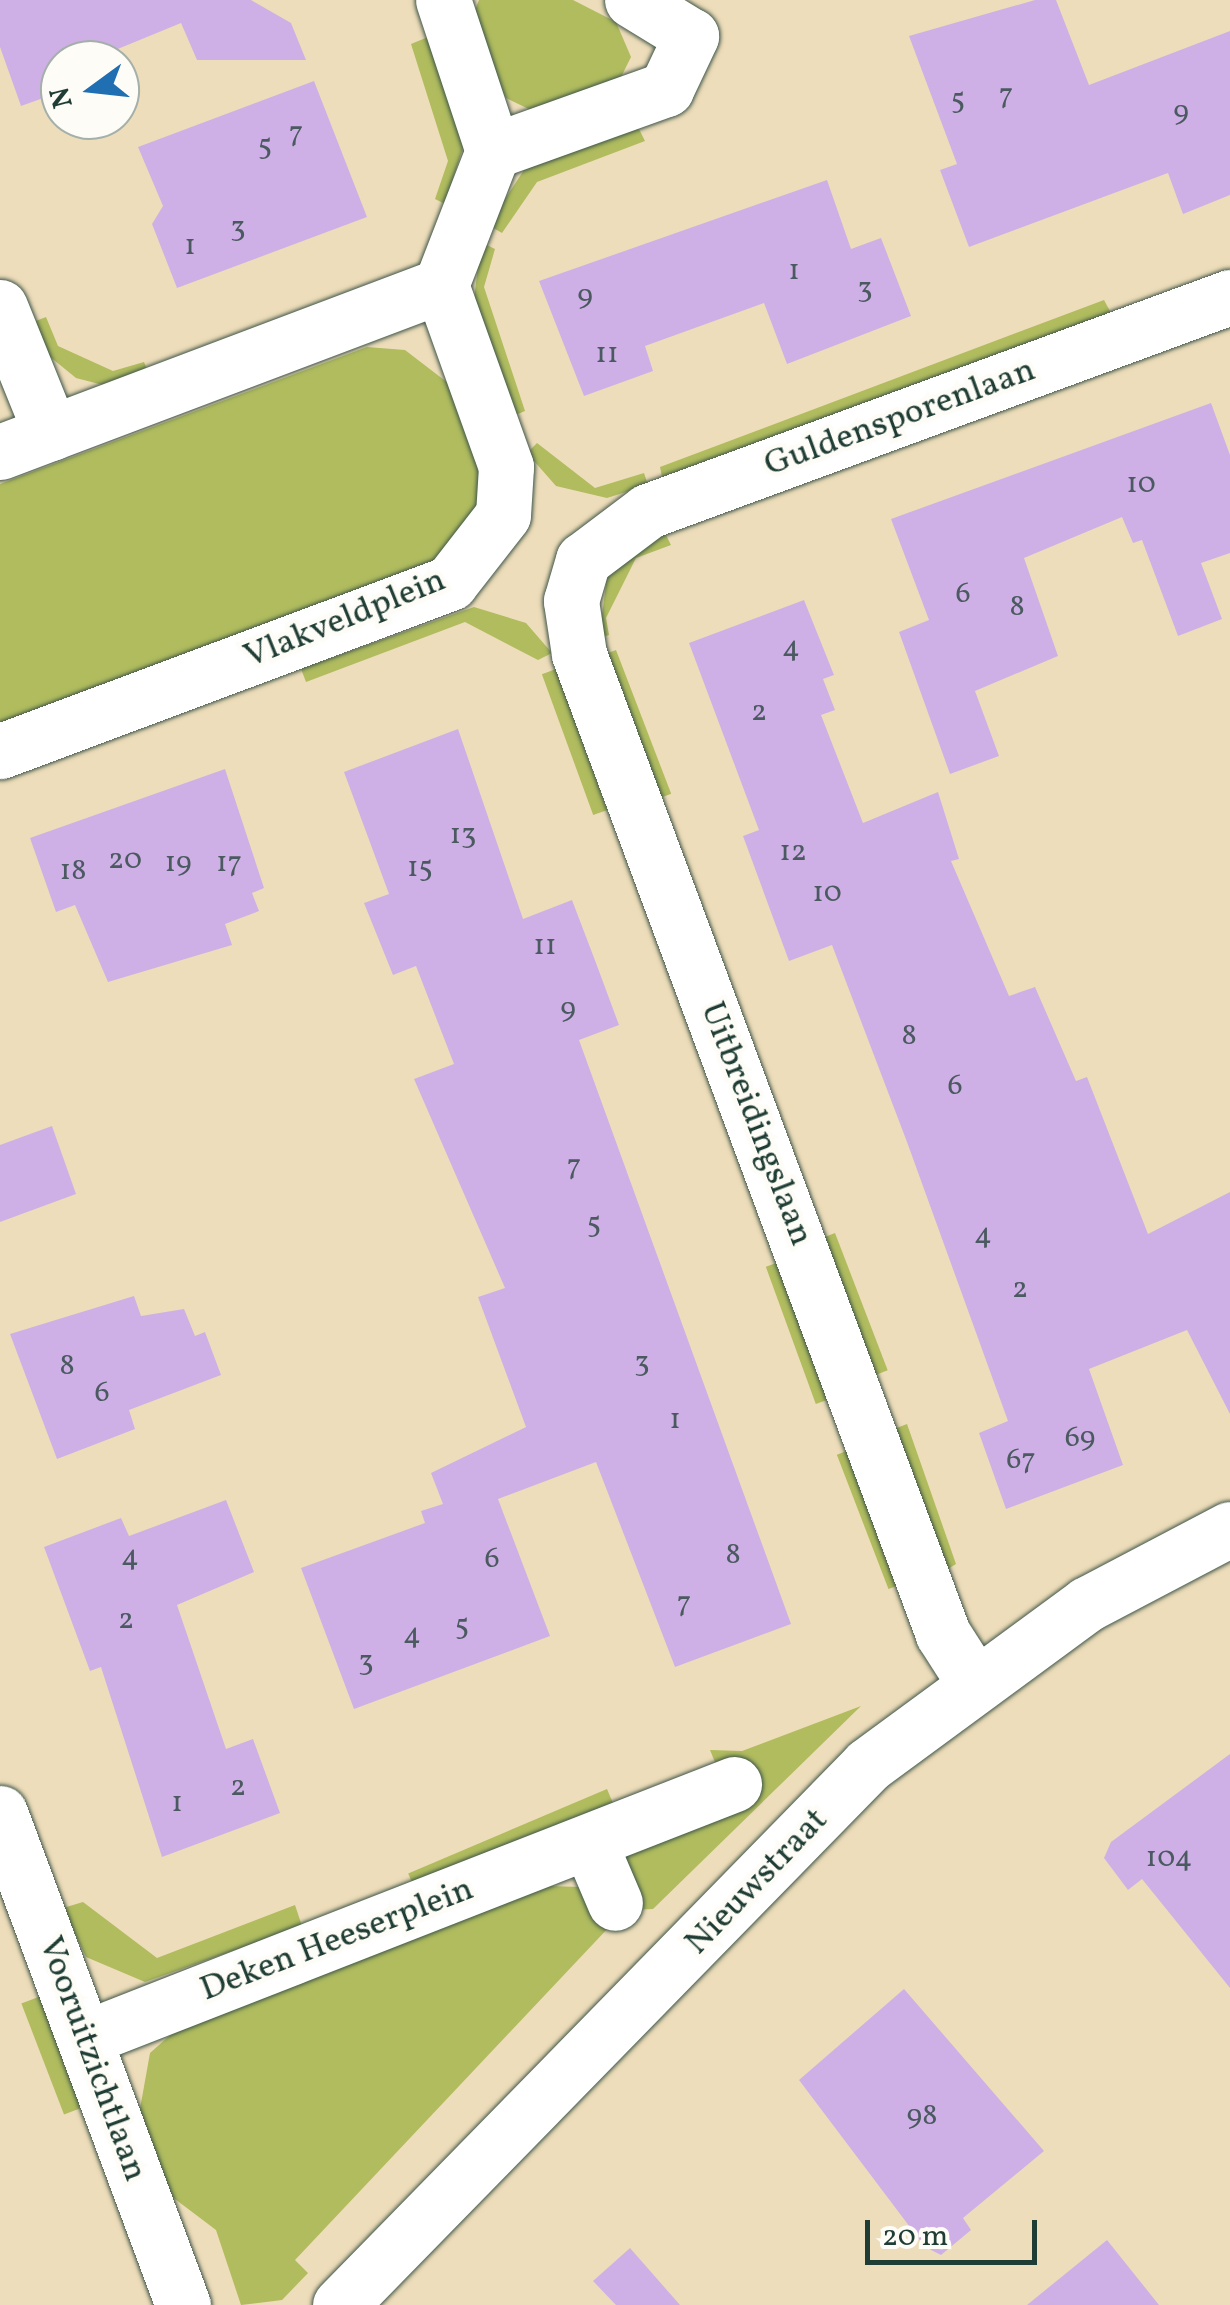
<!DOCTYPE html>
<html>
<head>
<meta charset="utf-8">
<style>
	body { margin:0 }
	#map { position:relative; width:1230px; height:2305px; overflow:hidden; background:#eeddba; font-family:Vollkorn,serif }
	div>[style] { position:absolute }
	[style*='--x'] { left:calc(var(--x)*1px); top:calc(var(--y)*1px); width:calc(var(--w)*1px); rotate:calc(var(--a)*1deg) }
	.green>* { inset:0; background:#b0bc5e; transform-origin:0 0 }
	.building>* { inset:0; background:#cfb0e6 }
	.roads { filter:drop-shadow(0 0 2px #3e5548) drop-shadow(0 0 2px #3e5548) }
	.minor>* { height:55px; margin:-27.5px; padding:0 27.5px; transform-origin:27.5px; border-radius:27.5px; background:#fff }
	span { translate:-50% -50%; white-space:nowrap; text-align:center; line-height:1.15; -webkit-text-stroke:9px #fdfcf7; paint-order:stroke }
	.number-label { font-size:30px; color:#4b5a60 }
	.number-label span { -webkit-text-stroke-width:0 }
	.street-label { font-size:35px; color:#1f3d34 }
	.north { position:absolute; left:40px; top:40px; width:100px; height:100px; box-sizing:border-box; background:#fdfcf7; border:2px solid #a4b0a9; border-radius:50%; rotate:255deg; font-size:28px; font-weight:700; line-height:40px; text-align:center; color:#1f3d34 }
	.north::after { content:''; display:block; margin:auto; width:35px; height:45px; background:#1f6fb2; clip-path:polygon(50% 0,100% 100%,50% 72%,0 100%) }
	.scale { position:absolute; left:865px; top:2220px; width:172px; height:45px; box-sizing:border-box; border:5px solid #1f3d34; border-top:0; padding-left:12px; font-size:30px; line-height:35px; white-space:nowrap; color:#1f3d34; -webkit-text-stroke:8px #fdfcf7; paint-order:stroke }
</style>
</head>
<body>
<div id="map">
	<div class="green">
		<i style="clip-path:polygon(479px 0,573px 0,616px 22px,631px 57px,617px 85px,535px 112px,506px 98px,493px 76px,473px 15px)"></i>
		<i style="clip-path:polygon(428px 37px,465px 141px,445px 204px,435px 199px,448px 161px,411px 44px)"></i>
		<i style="clip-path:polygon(638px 127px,645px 141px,537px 182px,502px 233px,488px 225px,524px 170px)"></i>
		<i style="clip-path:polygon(481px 242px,495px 249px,484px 287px,525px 411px,513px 416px,473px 308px)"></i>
		<i style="clip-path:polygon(1104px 300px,1111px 313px,662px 477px,660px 467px)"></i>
		<i style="clip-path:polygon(46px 317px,58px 346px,113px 371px,144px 362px,150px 377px,103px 385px,76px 378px,38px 347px,28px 324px)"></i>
		<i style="clip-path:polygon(367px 347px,405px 350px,448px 383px,482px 471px,483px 497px,441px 563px,0 727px,0 484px)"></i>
		<i style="clip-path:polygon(537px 443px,595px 488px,644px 473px,648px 485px,607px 498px,556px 486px,527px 453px)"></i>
		<i style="clip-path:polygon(665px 533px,671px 545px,636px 558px,606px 618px,609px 635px,599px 638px,607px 577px)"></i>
		<i style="clip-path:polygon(474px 607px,526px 623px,552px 653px,538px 660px,465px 622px,306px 682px,301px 669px)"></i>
		<i style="left:616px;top:650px;width:154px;height:12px;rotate:69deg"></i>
		<i style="left:556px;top:669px;width:150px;height:15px;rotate:70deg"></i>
		<i style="left:835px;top:1233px;width:147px;height:13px;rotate:69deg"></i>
		<i style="left:779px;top:1262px;width:146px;height:14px;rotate:70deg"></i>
		<i style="clip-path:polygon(907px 1424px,956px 1564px,948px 1569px,894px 1429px)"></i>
		<i style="left:849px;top:1450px;width:144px;height:13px;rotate:69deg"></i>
		<i style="clip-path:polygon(861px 1706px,653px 1909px,629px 1910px,611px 1925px,295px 2260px,308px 2273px,282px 2300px,241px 2305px,216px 2230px,171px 2196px,138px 2120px,150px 2053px,185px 2022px,548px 1886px,580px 1887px,719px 1772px,710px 1750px,742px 1751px)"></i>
		<i style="left:607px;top:1789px;width:23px;height:216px;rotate:67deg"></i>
		<i style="clip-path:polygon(83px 1902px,157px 1958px,295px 1905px,302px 1926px,145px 1982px,86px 1957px,63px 1908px)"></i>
		<i style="left:41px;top:1996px;width:119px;height:21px;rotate:69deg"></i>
	</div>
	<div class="building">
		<i style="clip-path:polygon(0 0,251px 0,291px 23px,306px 60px,197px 60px,181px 23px,91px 60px,60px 60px,60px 92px,21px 106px,0 47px)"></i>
		<i style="clip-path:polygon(1035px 0,1056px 0,1089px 85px,1230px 31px,1230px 195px,1183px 214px,1168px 173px,969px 247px,940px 170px,957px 164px,909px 36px)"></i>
		<i style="clip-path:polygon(314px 81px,367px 217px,177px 288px,152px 224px,163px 206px,138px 147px)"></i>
		<i style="clip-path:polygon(827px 180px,851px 249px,881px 238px,911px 316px,787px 364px,764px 303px,645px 346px,653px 371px,584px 396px,539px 281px)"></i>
		<i style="clip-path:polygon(1211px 403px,1230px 455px,1230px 553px,1201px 563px,1222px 619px,1178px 636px,1142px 540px,1133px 543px,1122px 517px,1024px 558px,1058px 656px,975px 691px,999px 756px,950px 774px,899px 632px,929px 620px,891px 519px)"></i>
		<i style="clip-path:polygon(804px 600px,834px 675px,823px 679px,835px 710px,821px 715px,863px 823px,938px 792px,959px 859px,951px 861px,1009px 996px,1035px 987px,1076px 1081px,1087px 1077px,1148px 1234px,1230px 1192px,1230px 1414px,1187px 1330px,1089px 1369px,1123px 1465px,1006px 1509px,979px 1433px,1008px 1421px,907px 1142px,832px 945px,789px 961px,743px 836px,759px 830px,689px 643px)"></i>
		<i style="clip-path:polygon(458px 729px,523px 919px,572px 900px,596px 963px,619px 1025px,579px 1040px,791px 1624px,675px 1667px,596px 1462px,498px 1499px,550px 1636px,354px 1709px,301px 1568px,425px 1523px,421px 1511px,443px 1504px,431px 1473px,526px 1427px,478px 1297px,505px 1288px,414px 1079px,454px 1064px,416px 966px,393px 975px,364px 903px,389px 894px,344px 772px)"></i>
		<i style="clip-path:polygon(225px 769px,264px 888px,252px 893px,259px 911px,225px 924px,232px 945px,108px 982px,75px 905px,56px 912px,30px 838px)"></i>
		<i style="clip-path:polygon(52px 1126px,76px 1194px,0 1222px,0 1145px)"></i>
		<i style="clip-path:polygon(134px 1296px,141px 1316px,184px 1309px,195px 1336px,205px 1332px,221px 1375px,129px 1410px,135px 1429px,57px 1459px,10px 1334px)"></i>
		<i style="clip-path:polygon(226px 1500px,254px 1572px,177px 1605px,226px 1749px,253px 1739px,280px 1813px,162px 1857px,101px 1667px,90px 1671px,44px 1547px,121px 1518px,129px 1536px)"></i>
		<i style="clip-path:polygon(1230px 1754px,1230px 1988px,1142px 1879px,1128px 1890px,1104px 1858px,1111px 1842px)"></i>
		<i style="clip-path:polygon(904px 1989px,1044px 2151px,963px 2218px,971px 2230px,941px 2255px,925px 2247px,799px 2080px)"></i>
		<i style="clip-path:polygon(1107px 2240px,1159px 2305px,1027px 2305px)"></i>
		<i style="clip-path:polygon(630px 2248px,680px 2305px,616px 2305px,593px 2281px)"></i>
	</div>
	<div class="roads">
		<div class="minor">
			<i style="--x:493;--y:151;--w:184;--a:-19.7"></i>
			<i style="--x:666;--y:89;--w:59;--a:-64.7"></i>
			<i style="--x:691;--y:36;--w:69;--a:-148.6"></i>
			<i style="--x:441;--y:285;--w:144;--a:-68.8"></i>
			<i style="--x:493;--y:151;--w:159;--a:-108.3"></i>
			<i style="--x:0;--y:307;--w:136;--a:68"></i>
			<i style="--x:0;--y:452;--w:472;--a:-20.7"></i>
			<i style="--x:441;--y:285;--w:193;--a:70.3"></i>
			<i style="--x:506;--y:467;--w:48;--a:93.6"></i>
			<i style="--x:503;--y:515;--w:86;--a:127.9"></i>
			<i style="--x:450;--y:583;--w:480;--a:159.5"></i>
			<i style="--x:973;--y:1681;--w:56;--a:-122.6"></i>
			<i style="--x:943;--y:1634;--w:1045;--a:-110.38"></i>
			<i style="--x:579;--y:654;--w:54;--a:-98.6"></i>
			<i style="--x:571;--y:601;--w:43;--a:-73.7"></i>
			<i style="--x:583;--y:560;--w:81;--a:-37"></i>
			<i style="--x:648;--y:511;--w:620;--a:-20.19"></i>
			<i style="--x:0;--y:1813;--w:525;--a:69.6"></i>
			<i style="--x:589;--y:1842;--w:66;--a:66.9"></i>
			<i style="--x:85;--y:2038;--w:697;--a:-21.37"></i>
			<i style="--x:340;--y:2305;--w:755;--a:-45.64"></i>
			<i style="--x:868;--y:1765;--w:272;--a:-36.3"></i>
			<i style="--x:1087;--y:1604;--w:161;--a:-27.7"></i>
		</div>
	</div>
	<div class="number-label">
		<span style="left:1006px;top:95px">7</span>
		<span style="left:958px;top:100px">5</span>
		<span style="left:1181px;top:112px">9</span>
		<span style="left:296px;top:133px">7</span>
		<span style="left:265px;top:146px">5</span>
		<span style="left:238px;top:228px">3</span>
		<span style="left:190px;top:246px">1</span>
		<span style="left:794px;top:271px">1</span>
		<span style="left:865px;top:289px">3</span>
		<span style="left:585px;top:296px">9</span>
		<span style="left:607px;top:354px">11</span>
		<span style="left:1141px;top:484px">10</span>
		<span style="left:963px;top:594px">6</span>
		<span style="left:1017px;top:607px">8</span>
		<span style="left:791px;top:648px">4</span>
		<span style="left:759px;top:712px">2</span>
		<span style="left:463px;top:835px">13</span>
		<span style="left:793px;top:852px">12</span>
		<span style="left:125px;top:860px">20</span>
		<span style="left:178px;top:863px">19</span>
		<span style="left:229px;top:863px">17</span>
		<span style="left:420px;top:868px">15</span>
		<span style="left:73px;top:871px">18</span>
		<span style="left:827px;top:893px">10</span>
		<span style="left:545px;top:946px">11</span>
		<span style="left:568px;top:1009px">9</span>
		<span style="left:909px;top:1036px">8</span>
		<span style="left:955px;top:1086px">6</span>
		<span style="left:574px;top:1166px">7</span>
		<span style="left:594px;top:1224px">5</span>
		<span style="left:983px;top:1235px">4</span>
		<span style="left:1020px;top:1289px">2</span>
		<span style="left:642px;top:1363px">3</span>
		<span style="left:67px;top:1366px">8</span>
		<span style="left:102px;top:1393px">6</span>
		<span style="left:675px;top:1420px">1</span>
		<span style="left:1080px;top:1438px">69</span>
		<span style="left:1021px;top:1460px">67</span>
		<span style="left:733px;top:1555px">8</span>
		<span style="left:130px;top:1557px">4</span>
		<span style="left:492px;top:1559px">6</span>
		<span style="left:684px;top:1603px">7</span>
		<span style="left:126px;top:1620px">2</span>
		<span style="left:462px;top:1626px">5</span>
		<span style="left:412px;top:1635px">4</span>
		<span style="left:366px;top:1662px">3</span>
		<span style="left:238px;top:1787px">2</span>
		<span style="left:177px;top:1803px">1</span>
		<span style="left:1169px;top:1858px">104</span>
		<span style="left:922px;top:2116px">98</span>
	</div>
	<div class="street-label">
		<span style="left:900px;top:418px;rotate:-20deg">Guldensporenlaan</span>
		<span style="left:345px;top:619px;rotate:-22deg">Vlakveldplein</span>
		<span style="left:756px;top:1124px;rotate:69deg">Uitbreidingslaan</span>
		<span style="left:757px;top:1882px;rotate:-46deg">Nieuwstraat</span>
		<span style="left:337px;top:1940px;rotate:-21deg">Deken Heeserplein</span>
		<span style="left:92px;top:2059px;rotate:70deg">Vooruitzichtlaan</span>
	</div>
	<div class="north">N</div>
	<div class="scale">20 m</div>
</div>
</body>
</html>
